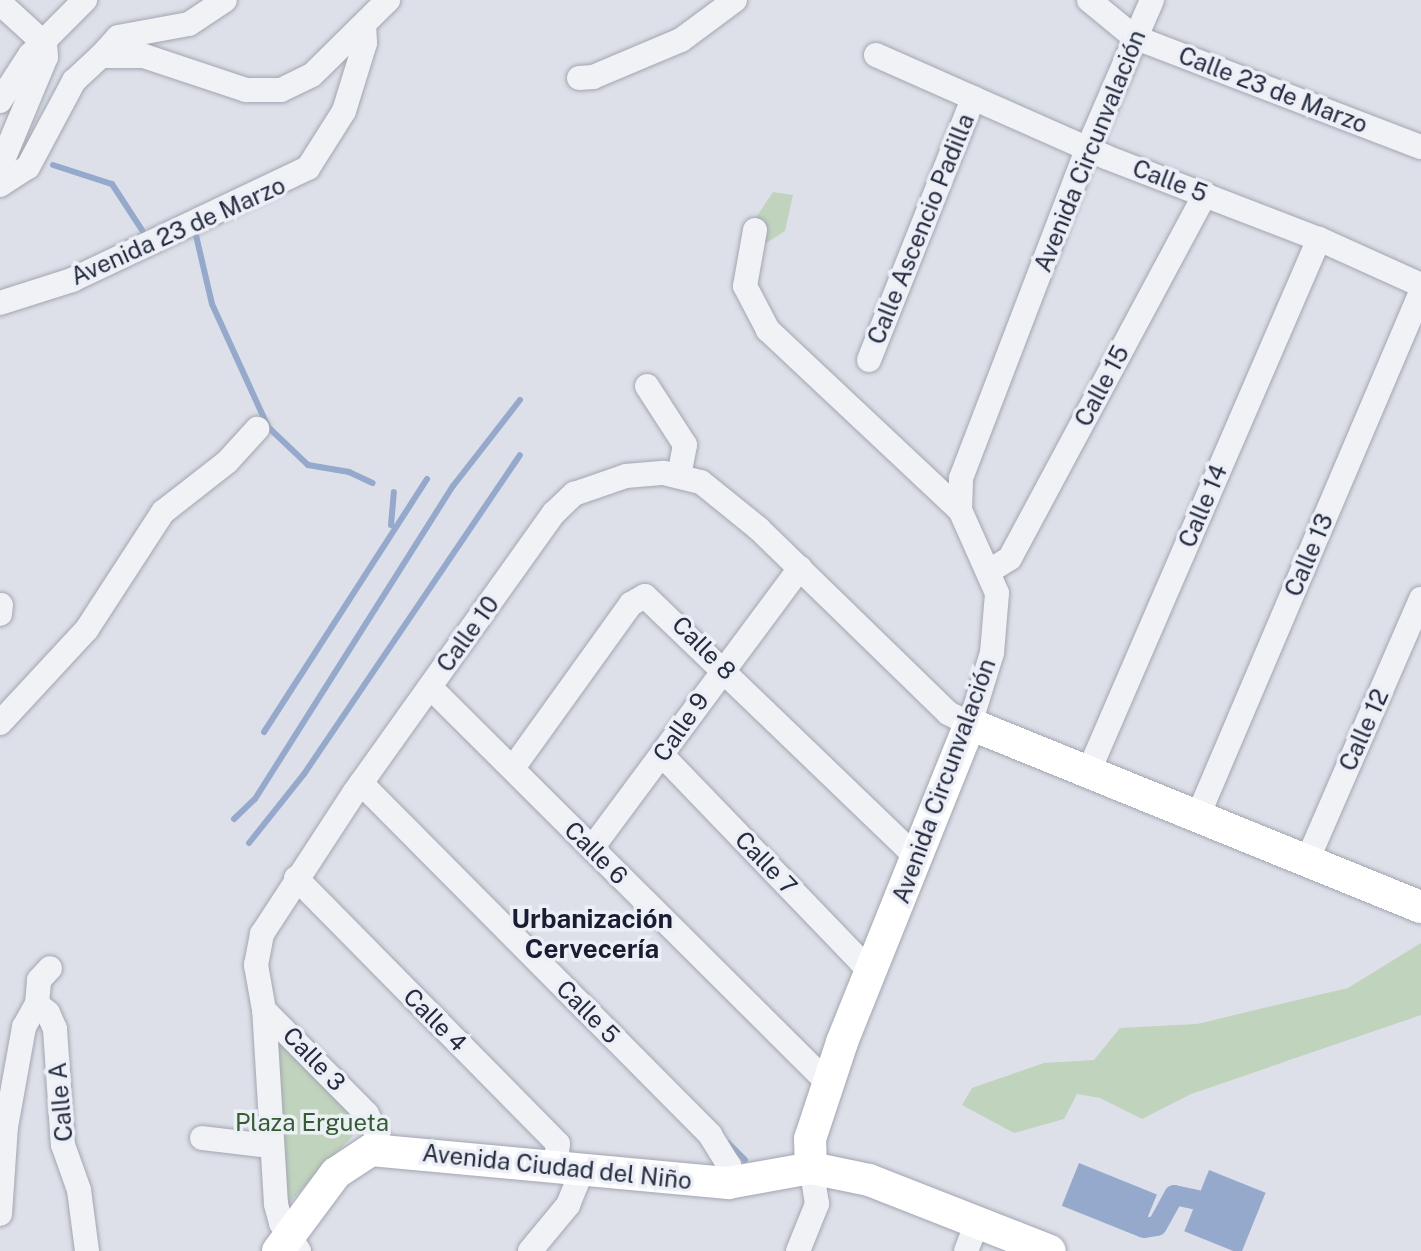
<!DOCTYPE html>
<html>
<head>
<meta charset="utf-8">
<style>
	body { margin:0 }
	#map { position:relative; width:1421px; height:1251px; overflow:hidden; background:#dde0e8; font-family:"Public Sans",sans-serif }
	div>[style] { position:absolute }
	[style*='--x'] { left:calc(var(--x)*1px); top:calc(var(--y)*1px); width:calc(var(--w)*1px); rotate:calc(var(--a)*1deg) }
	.green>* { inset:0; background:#c0d3bd }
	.water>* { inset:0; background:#94a9cc; transform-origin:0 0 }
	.stream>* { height:6px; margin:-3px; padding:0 3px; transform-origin:3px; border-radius:3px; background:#94a9cc }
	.canal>* { height:20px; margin:-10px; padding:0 10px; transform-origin:10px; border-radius:10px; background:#94a9cc }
	.roads { filter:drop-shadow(0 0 2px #a2a6b2) drop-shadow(0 0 2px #a2a6b2) }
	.minor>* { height:24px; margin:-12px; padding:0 12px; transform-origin:12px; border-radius:12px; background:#f0f2f6 }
	.major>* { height:32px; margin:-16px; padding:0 16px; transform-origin:16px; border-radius:16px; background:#fff }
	span { translate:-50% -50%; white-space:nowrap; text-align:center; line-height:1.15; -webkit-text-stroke:7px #edeff6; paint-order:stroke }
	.street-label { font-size:24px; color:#252c40 }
	.park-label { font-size:24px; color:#345d31 }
	.neighbourhood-label { font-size:26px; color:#181d31; font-weight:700 }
</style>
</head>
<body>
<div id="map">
	<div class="green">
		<i style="clip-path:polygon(773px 192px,793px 195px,785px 231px,763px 245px,749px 228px)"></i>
		<i style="clip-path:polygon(1421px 943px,1421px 1015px,1191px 1094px,1142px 1119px,1100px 1098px,1077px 1094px,1064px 1119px,1014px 1133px,962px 1105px,972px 1088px,1044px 1063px,1094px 1060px,1120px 1028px,1197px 1024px,1348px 988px)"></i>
		<i style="clip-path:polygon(275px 1034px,364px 1124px,288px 1204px,286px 1202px)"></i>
	</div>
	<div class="water">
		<i style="left:1079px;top:1163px;width:84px;height:46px;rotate:22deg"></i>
		<i style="left:1209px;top:1170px;width:61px;height:66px;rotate:22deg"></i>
	</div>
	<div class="stream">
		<i style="--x:53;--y:165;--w:62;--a:17.9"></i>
		<i style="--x:112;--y:184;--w:55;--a:56.9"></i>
		<i style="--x:195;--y:231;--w:75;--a:76.9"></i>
		<i style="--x:212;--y:304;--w:135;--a:65.5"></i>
		<i style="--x:268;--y:427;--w:55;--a:43.5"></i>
		<i style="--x:308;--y:465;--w:42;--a:9.7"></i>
		<i style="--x:349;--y:472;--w:26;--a:25"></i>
		<i style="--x:391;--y:525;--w:33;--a:-85"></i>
		<i style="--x:264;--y:732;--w:301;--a:-57.2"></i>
		<i style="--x:234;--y:819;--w:29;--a:-44"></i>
		<i style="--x:255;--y:799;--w:370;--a:-57.7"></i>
		<i style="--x:453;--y:486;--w:109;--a:-52.1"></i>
		<i style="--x:249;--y:843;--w:88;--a:-51.4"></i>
		<i style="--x:304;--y:774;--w:385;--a:-55.9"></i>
		<i style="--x:728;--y:1143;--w:24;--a:45"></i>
	</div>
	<div class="canal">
		<i style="--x:1144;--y:1228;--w:13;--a:-9"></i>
		<i style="--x:1157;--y:1226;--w:35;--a:-61"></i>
		<i style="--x:1174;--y:1195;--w:24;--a:12"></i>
	</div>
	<div class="roads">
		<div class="minor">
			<i style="--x:1089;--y:0;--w:58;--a:39.4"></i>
			<i style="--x:1134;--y:37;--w:307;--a:21"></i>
			<i style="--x:0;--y:3;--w:61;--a:42.3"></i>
			<i style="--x:876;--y:55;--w:252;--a:23.9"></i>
			<i style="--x:1106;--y:157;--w:228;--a:21.1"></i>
			<i style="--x:1319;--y:239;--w:112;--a:24.3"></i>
			<i style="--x:101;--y:56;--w:25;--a:-48"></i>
			<i style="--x:118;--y:37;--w:72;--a:-10.4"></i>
			<i style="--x:189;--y:24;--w:43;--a:-33.7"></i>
			<i style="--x:579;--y:78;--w:14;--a:-4"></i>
			<i style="--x:593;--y:77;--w:95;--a:-22.8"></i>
			<i style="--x:681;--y:40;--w:67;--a:-36.5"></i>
			<i style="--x:0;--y:101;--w:55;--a:-56.9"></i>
			<i style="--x:30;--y:55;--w:78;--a:-45"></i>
			<i style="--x:0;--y:167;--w:119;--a:-67.3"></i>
			<i style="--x:46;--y:57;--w:13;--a:-94"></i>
			<i style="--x:0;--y:185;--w:33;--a:-33"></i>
			<i style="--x:28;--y:167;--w:98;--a:-61.9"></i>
			<i style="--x:74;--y:81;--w:37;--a:-43"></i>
			<i style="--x:101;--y:56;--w:43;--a:0"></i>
			<i style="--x:144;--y:56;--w:108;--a:18.4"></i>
			<i style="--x:246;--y:90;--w:35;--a:0"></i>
			<i style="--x:281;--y:90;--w:34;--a:-26"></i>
			<i style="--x:312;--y:75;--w:107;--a:-44.6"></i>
			<i style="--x:755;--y:230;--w:57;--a:100.1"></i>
			<i style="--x:745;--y:286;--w:50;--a:62.4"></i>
			<i style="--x:768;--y:330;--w:263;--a:43.2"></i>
			<i style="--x:0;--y:303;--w:76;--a:-17.7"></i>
			<i style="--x:72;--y:280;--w:261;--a:-25.4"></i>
			<i style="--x:308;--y:168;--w:67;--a:-57.7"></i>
			<i style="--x:344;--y:111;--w:71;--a:-72.8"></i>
			<i style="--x:365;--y:43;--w:17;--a:-93"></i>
			<i style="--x:869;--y:360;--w:282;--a:-68.3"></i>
			<i style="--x:647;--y:386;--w:70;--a:57.2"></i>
			<i style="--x:685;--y:445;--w:31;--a:101"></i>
			<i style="--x:991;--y:570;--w:22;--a:-32"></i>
			<i style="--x:1010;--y:558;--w:413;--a:-61.8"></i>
			<i style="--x:0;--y:614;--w:9;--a:-84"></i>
			<i style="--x:430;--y:687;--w:566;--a:44.86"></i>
			<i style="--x:0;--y:723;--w:128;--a:-47.2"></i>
			<i style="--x:87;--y:629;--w:140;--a:-57"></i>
			<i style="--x:163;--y:512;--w:81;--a:-38"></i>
			<i style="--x:227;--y:462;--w:45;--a:-47.7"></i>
			<i style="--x:662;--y:755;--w:286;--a:46.1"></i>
			<i style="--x:860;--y:961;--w:13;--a:27"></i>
			<i style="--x:513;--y:768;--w:202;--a:-54.3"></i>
			<i style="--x:631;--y:604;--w:16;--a:-30"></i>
			<i style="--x:645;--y:596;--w:364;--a:43.9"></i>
			<i style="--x:907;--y:848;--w:14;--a:21"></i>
			<i style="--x:1088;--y:773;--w:582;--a:-66.61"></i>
			<i style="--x:361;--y:783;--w:496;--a:45.2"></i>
			<i style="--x:710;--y:1135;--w:36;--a:58"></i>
			<i style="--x:729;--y:1165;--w:18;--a:93"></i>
			<i style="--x:1197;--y:818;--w:572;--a:-66.93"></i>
			<i style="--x:592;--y:848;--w:349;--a:-53.4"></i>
			<i style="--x:1307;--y:861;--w:286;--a:-66.5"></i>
			<i style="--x:296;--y:878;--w:373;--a:45.4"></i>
			<i style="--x:558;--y:1144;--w:23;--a:97"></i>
			<i style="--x:37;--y:1004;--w:14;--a:39"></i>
			<i style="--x:48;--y:1013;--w:17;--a:66"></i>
			<i style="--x:55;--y:1029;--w:116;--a:86.1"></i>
			<i style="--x:63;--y:1145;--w:48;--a:70.4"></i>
			<i style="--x:79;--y:1190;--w:62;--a:82.5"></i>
			<i style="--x:37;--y:1004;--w:24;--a:-85"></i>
			<i style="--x:39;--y:980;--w:16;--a:-47"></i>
			<i style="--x:264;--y:1010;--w:146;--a:45.3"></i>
			<i style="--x:367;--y:1114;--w:40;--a:65"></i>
			<i style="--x:202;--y:1138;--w:67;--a:6.8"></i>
			<i style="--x:0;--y:1214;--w:87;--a:-86.1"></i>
			<i style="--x:6;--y:1127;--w:102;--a:-79.8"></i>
			<i style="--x:24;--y:1027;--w:26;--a:-61"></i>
			<i style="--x:299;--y:1251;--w:33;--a:-123"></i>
			<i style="--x:281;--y:1223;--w:20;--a:-105"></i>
			<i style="--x:276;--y:1204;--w:194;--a:-93.5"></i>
			<i style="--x:264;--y:1010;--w:46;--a:-100.1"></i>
			<i style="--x:256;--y:965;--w:32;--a:-79"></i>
			<i style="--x:262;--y:934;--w:168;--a:-56.9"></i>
			<i style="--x:354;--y:793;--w:344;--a:-54.5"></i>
			<i style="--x:554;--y:513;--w:28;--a:-44"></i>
			<i style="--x:574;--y:494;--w:55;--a:-19.1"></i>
			<i style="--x:626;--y:476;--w:38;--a:-5"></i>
			<i style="--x:664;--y:473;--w:38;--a:14"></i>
			<i style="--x:701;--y:482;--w:75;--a:39"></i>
			<i style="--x:759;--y:529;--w:264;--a:44.2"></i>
			<i style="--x:948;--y:713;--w:25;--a:27"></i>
			<i style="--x:970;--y:724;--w:74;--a:-72.8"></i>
			<i style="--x:992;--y:653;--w:60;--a:-85.2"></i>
			<i style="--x:997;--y:593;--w:91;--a:-114"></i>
			<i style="--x:960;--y:510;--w:32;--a:-88"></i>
			<i style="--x:961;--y:478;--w:354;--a:-69"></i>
			<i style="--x:1088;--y:148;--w:161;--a:-66.6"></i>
			<i style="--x:530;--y:1251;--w:60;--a:-50.4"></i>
			<i style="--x:568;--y:1205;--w:37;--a:-68"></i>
			<i style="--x:798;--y:1251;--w:51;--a:-68"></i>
			<i style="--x:817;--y:1204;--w:36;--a:-99"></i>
			<i style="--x:966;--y:1251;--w:31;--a:-69"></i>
		</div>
		<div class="major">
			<i style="--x:811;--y:1168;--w:29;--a:-92"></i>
			<i style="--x:810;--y:1139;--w:102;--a:-71.7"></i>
			<i style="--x:842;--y:1042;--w:343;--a:-68.1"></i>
			<i style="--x:970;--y:724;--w:487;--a:22.1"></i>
			<i style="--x:278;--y:1251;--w:97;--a:-53.4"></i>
			<i style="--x:336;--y:1173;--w:42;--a:-33.3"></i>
			<i style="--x:371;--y:1150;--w:359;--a:5.3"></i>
			<i style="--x:728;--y:1183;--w:84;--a:-10.2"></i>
			<i style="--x:811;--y:1168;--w:59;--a:11.7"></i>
			<i style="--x:869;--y:1180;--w:194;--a:21.4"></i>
		</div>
	</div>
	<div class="street-label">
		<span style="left:1273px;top:90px;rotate:21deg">Calle 23 de Marzo</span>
		<span style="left:1090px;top:151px;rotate:-68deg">Avenida Circunvalación</span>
		<span style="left:1170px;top:181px;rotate:21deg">Calle 5</span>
		<span style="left:921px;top:229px;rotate:-68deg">Calle Ascencio Padilla</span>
		<span style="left:178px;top:231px;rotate:-24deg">Avenida 23 de Marzo</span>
		<span style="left:1102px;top:386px;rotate:-62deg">Calle 15</span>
		<span style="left:1203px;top:506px;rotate:-67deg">Calle 14</span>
		<span style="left:1309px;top:555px;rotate:-67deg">Calle 13</span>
		<span style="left:468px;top:634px;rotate:-54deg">Calle 10</span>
		<span style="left:704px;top:648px;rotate:45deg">Calle 8</span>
		<span style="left:681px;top:727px;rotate:-55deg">Calle 9</span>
		<span style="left:1364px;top:730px;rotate:-66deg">Calle 12</span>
		<span style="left:944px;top:781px;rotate:-70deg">Avenida Circunvalación</span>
		<span style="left:596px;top:853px;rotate:45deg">Calle 6</span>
		<span style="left:766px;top:863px;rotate:46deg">Calle 7</span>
		<span style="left:588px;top:1012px;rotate:45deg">Calle 5</span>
		<span style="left:435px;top:1020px;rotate:45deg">Calle 4</span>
		<span style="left:314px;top:1059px;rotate:46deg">Calle 3</span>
		<span style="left:61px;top:1102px;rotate:-95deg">Calle A</span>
		<span style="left:557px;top:1167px;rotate:6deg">Avenida Ciudad del Niño</span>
	</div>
	<div class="park-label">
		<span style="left:312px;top:1123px">Plaza Ergueta</span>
	</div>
	<div class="neighbourhood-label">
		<span style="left:592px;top:934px">Urbanización<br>Cervecería</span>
	</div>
</div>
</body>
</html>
